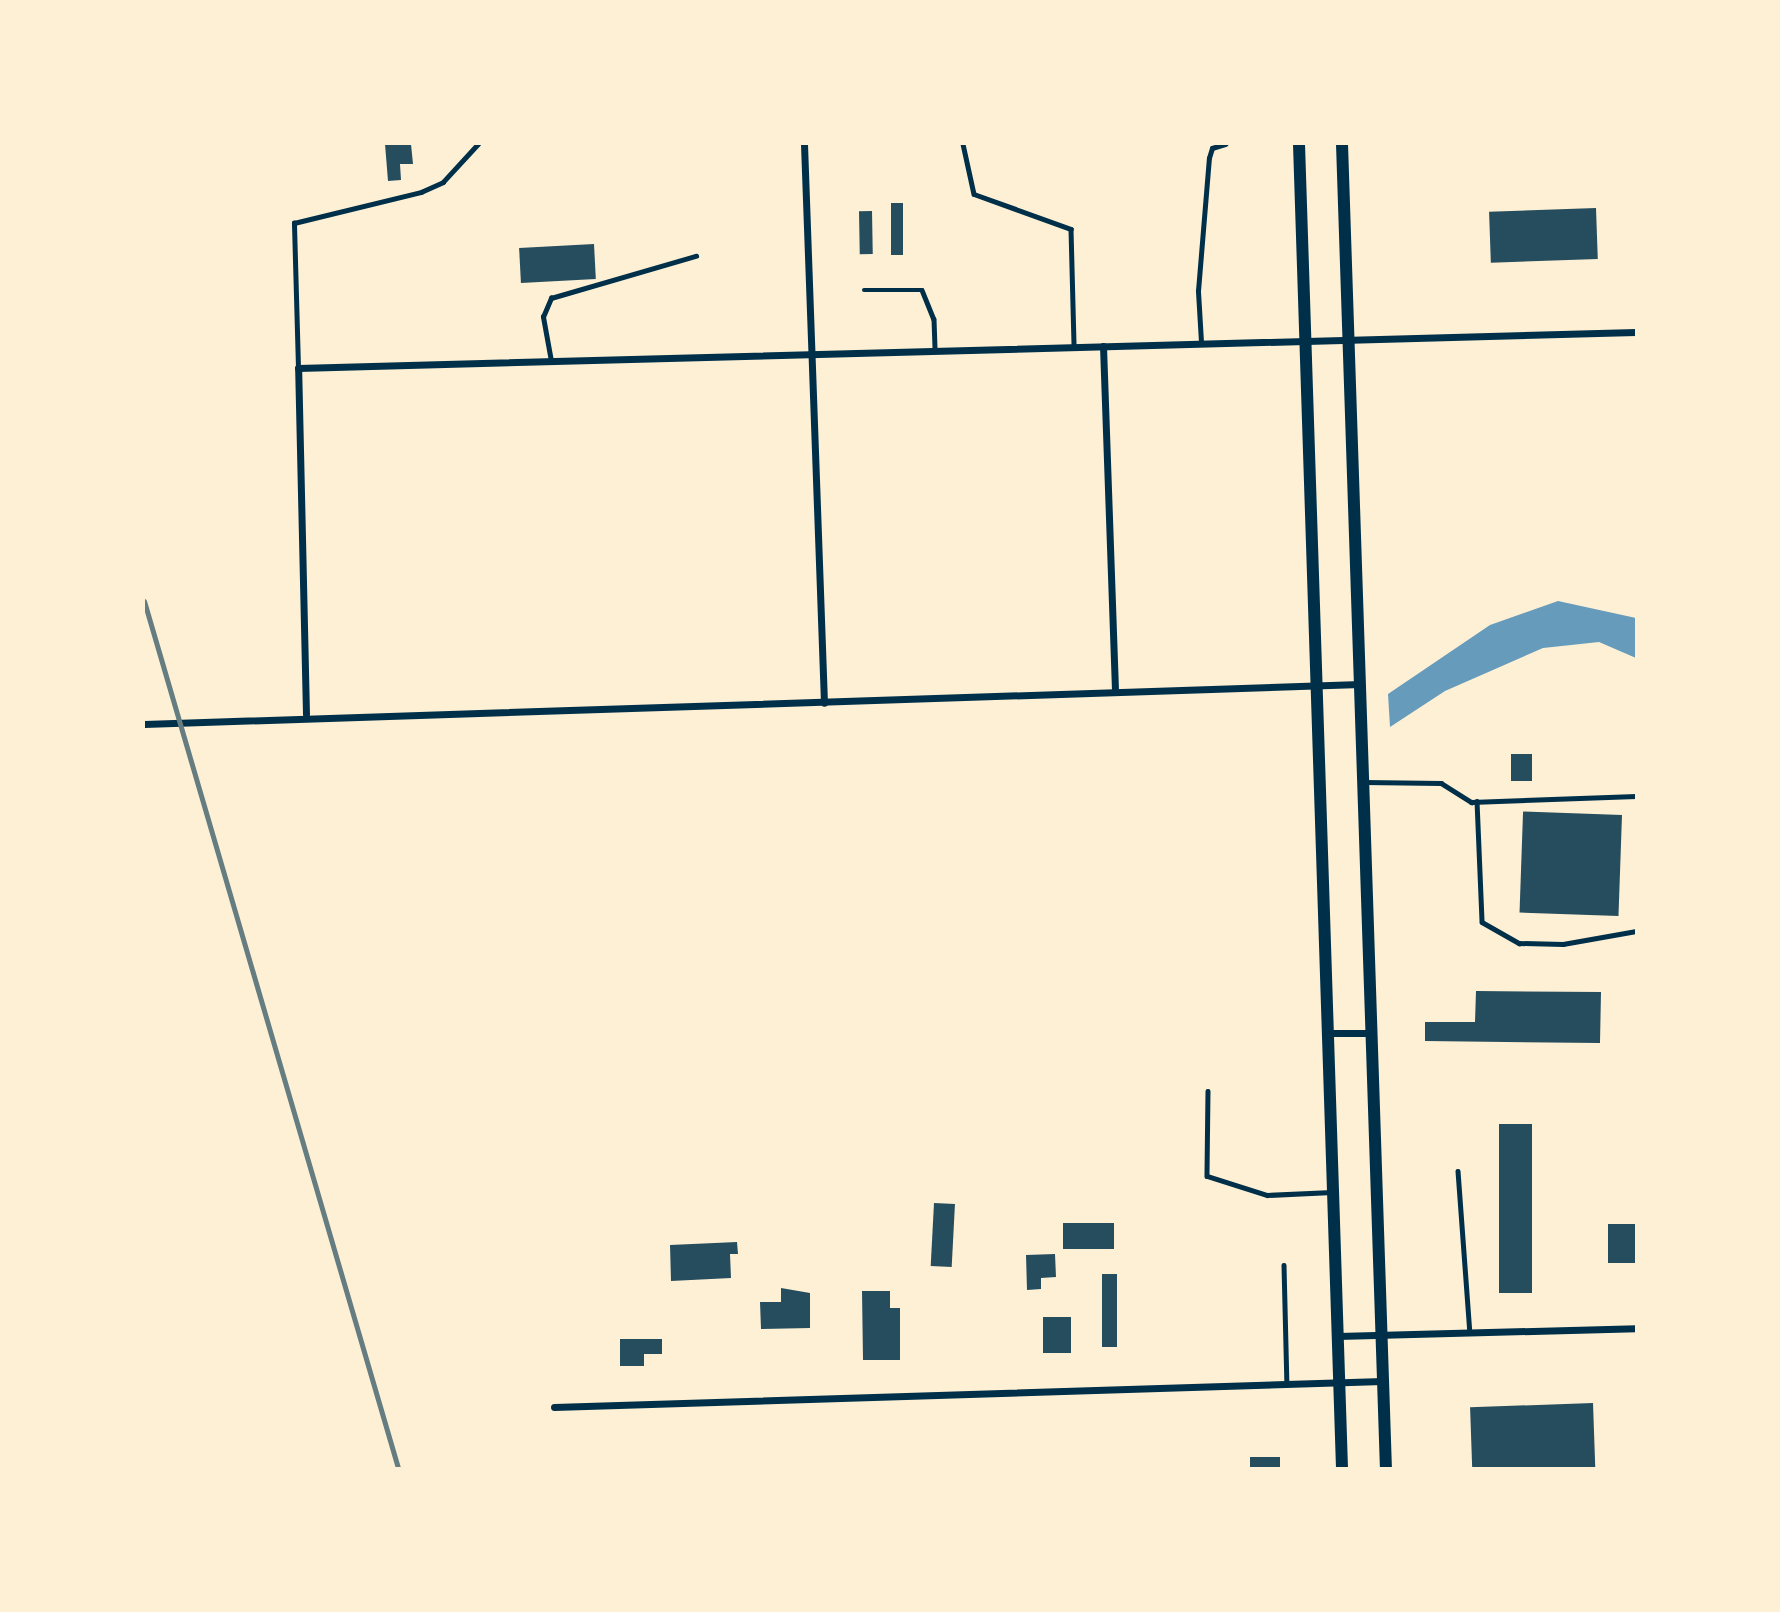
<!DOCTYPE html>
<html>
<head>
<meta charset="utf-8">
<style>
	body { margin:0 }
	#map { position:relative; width:1780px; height:1612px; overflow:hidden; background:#fdf0d5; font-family:"Titillium Web",sans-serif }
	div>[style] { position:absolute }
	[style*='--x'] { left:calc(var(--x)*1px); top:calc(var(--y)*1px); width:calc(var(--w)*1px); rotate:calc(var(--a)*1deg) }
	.water>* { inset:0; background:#669bbc }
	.building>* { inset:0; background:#264d5e; transform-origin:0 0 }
	.service>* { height:4.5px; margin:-2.25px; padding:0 2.25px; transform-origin:2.25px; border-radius:2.25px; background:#003049 }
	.minor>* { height:7px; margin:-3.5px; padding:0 3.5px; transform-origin:3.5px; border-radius:3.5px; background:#003049 }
	.primary>* { height:12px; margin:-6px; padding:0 6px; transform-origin:6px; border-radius:6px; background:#003049 }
	.rail>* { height:5px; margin:-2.5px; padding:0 2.5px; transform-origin:2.5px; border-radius:2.5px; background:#657d81 }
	span { translate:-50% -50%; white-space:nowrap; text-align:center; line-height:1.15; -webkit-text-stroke:5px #fdf0d5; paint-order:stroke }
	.frame { position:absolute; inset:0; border:145px solid #fdf0d5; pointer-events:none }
</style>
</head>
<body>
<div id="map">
	<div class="water">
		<i style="clip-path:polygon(1558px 601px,1636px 618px,1636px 658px,1599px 642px,1543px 648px,1445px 691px,1390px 727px,1388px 694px,1490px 625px)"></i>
	</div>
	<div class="building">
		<i style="clip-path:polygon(385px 144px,411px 144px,413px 164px,400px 164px,401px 180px,388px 181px)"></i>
		<i style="left:891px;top:203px;width:12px;height:52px"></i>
		<i style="left:1596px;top:208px;width:51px;height:107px;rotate:88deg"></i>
		<i style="left:872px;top:211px;width:43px;height:13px;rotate:89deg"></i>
		<i style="left:594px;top:244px;width:35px;height:75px;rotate:87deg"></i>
		<i style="left:1511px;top:754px;width:21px;height:27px"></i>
		<i style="left:1622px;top:815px;width:101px;height:99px;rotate:92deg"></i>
		<i style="clip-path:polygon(1476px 991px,1601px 992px,1600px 1043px,1425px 1041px,1425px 1022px,1475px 1022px)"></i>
		<i style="left:1499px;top:1124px;width:33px;height:169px"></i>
		<i style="left:934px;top:1203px;width:21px;height:63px;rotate:3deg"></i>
		<i style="left:1114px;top:1223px;width:26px;height:51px;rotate:90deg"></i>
		<i style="left:1608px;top:1224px;width:28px;height:39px"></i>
		<i style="clip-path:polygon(737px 1242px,738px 1254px,730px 1254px,731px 1278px,671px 1281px,670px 1245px)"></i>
		<i style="clip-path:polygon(1055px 1254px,1056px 1277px,1041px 1278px,1041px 1289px,1027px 1290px,1026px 1255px)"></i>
		<i style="left:1102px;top:1274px;width:15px;height:73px"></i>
		<i style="clip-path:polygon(781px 1288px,810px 1293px,810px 1328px,761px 1329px,760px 1302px,781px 1302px)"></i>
		<i style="clip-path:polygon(862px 1291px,890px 1291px,890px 1308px,900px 1308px,900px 1360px,863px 1360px)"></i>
		<i style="left:1043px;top:1317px;width:28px;height:36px"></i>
		<i style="clip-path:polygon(620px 1339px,662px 1339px,662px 1354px,644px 1354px,644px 1366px,620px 1366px)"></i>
		<i style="left:1593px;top:1403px;width:65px;height:123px;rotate:88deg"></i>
		<i style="left:1280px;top:1457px;width:11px;height:30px;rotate:90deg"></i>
	</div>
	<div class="service">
		<i style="--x:963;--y:144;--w:51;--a:77.6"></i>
		<i style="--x:974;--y:194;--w:103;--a:19.8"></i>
		<i style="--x:1071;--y:229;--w:117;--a:88.5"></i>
		<i style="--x:864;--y:290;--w:58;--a:0"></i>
		<i style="--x:922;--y:290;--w:31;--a:68"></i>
		<i style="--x:934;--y:319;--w:31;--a:88"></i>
		<i style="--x:1201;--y:342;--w:51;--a:-93.4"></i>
		<i style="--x:1198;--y:291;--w:133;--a:-85.3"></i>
		<i style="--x:1209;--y:158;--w:10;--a:-73"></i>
		<i style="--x:1212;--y:148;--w:14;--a:-17"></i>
		<i style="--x:551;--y:361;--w:45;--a:-100.3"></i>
		<i style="--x:543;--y:317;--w:21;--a:-67"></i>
		<i style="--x:551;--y:298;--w:151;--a:-16.2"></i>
		<i style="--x:298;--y:368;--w:145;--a:-91.6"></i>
		<i style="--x:294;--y:223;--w:131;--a:-13.7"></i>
		<i style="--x:421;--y:192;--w:24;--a:-24"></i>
		<i style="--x:443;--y:182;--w:52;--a:-47.4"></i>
		<i style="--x:1364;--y:782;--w:77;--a:0.7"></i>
		<i style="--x:1441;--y:783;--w:36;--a:32"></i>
		<i style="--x:1471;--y:802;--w:165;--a:-2.1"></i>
		<i style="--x:1477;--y:801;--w:121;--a:87.6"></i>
		<i style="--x:1482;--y:922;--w:43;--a:29.6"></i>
		<i style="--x:1519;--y:943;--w:44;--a:1.3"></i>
		<i style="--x:1563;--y:944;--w:74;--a:-10.1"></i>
		<i style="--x:1208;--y:1091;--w:85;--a:90.7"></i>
		<i style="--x:1207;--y:1176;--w:63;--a:17.6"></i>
		<i style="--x:1267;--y:1195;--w:65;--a:-2.6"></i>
		<i style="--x:1458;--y:1171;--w:162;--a:85.8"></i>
		<i style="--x:1284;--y:1265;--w:119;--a:88.6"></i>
	</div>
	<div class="minor">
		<i style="--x:804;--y:144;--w:559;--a:87.95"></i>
		<i style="--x:1103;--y:346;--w:345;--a:88"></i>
		<i style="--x:306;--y:714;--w:346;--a:-91.3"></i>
		<i style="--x:298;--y:368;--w:1338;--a:-1.54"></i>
		<i style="--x:144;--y:724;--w:1217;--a:-1.88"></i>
		<i style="--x:1328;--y:1033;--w:44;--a:0"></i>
		<i style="--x:1338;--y:1336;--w:298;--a:-1.5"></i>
		<i style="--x:554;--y:1407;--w:829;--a:-1.8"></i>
	</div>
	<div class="primary">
		<i style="--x:1299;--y:144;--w:1325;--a:88.14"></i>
		<i style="--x:1342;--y:144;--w:1325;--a:88.1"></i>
	</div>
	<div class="rail">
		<i style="--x:144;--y:601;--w:903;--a:73.67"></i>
	</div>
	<div class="frame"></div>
</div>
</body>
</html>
